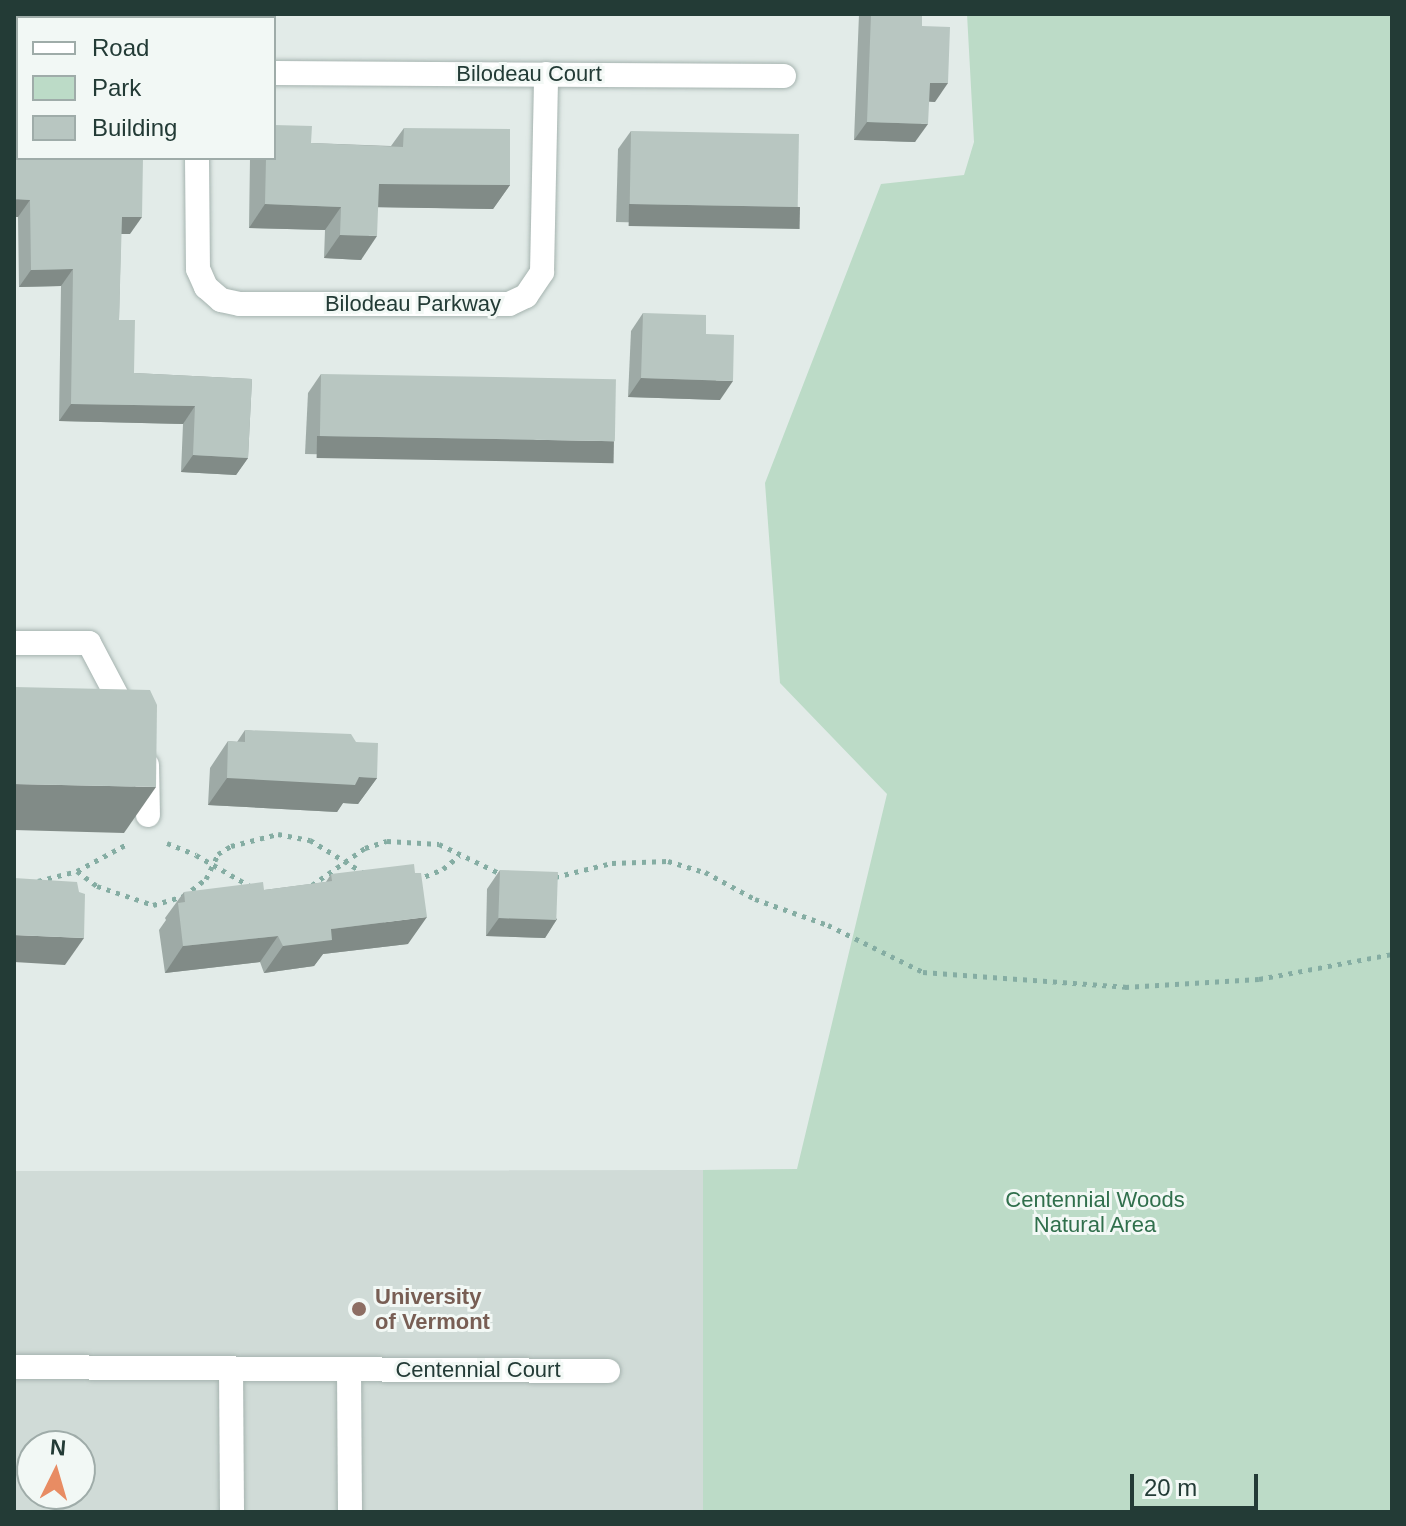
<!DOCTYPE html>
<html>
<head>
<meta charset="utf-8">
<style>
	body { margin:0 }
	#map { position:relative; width:1406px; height:1526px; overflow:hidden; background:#e2ebe8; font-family:Helvetica,sans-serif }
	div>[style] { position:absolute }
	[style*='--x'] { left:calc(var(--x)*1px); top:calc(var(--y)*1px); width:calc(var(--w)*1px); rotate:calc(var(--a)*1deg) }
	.built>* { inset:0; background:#d0dbd7 }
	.green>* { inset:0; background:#bcdbc7 }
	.path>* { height:5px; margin-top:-2.5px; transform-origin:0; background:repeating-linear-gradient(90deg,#85ada3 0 4px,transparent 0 10px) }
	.roads { filter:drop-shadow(0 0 2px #a5b3af) drop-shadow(0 0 2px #a5b3af) }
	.street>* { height:24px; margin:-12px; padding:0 12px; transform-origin:12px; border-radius:12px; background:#fff }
	.wall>* { inset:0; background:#9eaaa6 }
	.shaded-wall>* { inset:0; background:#818b87; transform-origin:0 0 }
	.building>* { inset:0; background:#b8c6c1; transform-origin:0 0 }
	.dots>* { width:22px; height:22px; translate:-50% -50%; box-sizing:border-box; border:4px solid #f2f8f5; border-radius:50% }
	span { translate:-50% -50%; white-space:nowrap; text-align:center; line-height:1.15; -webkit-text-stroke:6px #f2f8f5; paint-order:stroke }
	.street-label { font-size:22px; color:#233b36 }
	.park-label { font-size:22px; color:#306f4c }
	.education-label { font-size:22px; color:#785e54; font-weight:700 }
	.left { translate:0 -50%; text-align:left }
	.frame { position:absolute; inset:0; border:16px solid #233b36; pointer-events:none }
	.legend { position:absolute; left:16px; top:16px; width:260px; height:144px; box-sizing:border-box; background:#f2f8f5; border:2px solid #9faca9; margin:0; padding:10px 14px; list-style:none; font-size:24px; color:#233b36 }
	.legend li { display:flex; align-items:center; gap:16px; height:40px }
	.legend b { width:40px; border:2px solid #9faca9 }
	.north { position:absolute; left:16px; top:1430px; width:80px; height:80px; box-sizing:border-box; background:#f2f8f5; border:2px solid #9faca9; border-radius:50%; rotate:5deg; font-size:22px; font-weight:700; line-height:32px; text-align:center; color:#233b36 }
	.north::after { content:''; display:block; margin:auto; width:28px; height:36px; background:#e88c63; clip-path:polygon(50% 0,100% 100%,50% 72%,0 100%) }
	.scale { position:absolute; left:1130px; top:1474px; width:128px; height:36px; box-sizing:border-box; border:4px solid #233b36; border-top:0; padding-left:10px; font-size:24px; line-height:28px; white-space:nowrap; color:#233b36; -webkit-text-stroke:6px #f2f8f5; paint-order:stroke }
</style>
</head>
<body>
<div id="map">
	<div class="built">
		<i style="clip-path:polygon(evenodd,703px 1170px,703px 1512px,14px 1512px,14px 1171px,703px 1170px,32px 1446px,80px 1446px,80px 1494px,32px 1494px,32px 1446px)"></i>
	</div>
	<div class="green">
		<i style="clip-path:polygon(967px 14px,1392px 14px,1392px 1512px,703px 1512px,703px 1170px,797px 1169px,887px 794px,780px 683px,765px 483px,881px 184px,964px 175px,974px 142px)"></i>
	</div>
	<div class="path">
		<i style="--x:167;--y:843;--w:31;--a:22"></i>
		<i style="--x:196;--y:855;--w:62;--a:29.9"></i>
		<i style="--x:77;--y:871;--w:59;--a:-28.3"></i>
		<i style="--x:555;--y:877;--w:59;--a:-13.8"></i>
		<i style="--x:612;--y:863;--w:56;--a:-2"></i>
		<i style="--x:668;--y:861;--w:39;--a:17"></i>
		<i style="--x:705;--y:872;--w:57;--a:28.4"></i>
		<i style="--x:755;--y:899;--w:77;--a:19.6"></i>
		<i style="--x:828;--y:925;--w:106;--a:26.3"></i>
		<i style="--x:923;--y:972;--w:203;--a:4.2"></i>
		<i style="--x:1125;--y:987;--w:134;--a:-3.4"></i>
		<i style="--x:1259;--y:979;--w:135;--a:-10.6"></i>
		<i style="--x:416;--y:880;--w:29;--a:-22"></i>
		<i style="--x:443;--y:869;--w:21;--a:-39"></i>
		<i style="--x:38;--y:881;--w:40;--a:-14.4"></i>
		<i style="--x:77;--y:871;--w:25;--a:37"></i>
		<i style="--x:97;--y:886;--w:59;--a:18.7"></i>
		<i style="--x:153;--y:905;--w:32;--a:-16"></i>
		<i style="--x:184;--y:896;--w:28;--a:-38"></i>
		<i style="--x:206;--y:879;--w:28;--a:-64"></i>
		<i style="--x:218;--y:854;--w:15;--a:-32"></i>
		<i style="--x:231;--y:846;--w:49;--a:-14.3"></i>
		<i style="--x:278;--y:834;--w:33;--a:11"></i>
		<i style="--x:310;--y:840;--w:63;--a:31.4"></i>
		<i style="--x:312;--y:885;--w:65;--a:-34.9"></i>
		<i style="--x:365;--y:848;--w:23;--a:-18"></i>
		<i style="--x:387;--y:841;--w:52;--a:3.3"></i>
		<i style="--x:439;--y:844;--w:69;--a:25.8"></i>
	</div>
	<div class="roads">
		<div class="street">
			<i style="--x:274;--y:73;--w:510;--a:0.34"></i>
			<i style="--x:14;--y:74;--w:4;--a:0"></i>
			<i style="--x:197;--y:158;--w:111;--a:89.5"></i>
			<i style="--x:198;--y:269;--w:20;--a:66"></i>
			<i style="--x:206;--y:287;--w:20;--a:41"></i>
			<i style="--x:221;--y:300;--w:19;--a:12"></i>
			<i style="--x:240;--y:304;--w:269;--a:0"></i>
			<i style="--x:509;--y:304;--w:19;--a:-25"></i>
			<i style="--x:526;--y:296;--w:29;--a:-56"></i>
			<i style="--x:542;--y:272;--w:198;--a:-88.8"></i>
			<i style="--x:14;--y:643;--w:75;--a:0"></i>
			<i style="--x:89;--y:643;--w:84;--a:62.2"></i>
			<i style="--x:147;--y:765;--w:50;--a:88.9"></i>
			<i style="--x:14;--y:1367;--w:594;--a:0.39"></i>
			<i style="--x:231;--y:1368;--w:144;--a:89.6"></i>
			<i style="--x:349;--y:1369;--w:143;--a:89.6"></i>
		</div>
	</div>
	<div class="wall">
		<i style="clip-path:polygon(859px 14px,922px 14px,922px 26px,935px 102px,929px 101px,915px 142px,854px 140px)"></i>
		<i style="clip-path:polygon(404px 128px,510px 185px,493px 209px,378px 207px,361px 260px,324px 258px,325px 230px,249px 228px,250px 158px,274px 158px,311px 143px,391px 146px)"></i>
		<i style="clip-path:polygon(631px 131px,800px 208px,787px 226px,616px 222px,618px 149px)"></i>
		<i style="clip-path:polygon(14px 133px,130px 234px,121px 234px,119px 320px,134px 373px,252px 379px,248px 458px,236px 475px,181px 472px,183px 424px,59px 421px,61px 286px,19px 287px,18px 217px)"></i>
		<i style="clip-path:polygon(643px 313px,706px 334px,720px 400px,628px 397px,631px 331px)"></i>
		<i style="clip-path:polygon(321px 374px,602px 460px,305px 454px,308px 393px)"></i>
		<i style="clip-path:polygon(245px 730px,356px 742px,377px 778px,358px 804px,343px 803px,337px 812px,208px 805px,210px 768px,228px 741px,237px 742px)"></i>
		<i style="clip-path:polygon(500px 870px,557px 919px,545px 938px,486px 936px,487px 889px)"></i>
		<i style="clip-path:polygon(331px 874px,408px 944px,323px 954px,314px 966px,264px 973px,260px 962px,165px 973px,159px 930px,166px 920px,165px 918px,184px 892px,264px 890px,326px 882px)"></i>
	</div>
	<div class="shaded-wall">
		<i style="clip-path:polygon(930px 83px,948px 83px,935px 102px,917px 101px)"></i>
		<i style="clip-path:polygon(867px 122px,928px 124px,915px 142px,854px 140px)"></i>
		<i style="clip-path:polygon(379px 184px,510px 185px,493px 209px,363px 207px)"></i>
		<i style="clip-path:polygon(14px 199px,30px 200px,18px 217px,14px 217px)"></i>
		<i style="clip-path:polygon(265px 204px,341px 207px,325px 230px,249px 228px)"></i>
		<i style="left:629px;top:204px;width:171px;height:22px;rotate:1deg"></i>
		<i style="clip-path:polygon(122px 217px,142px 217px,130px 234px,109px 234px)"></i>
		<i style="clip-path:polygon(340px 235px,377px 236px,361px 260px,324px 258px)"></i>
		<i style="clip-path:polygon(73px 269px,61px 286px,19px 287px,31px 270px)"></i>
		<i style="clip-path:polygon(641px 378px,733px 381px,720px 400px,628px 397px)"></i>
		<i style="clip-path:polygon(71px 404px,195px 406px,183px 424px,59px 421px)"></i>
		<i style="left:317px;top:436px;width:297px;height:22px;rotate:1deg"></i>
		<i style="clip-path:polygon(193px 455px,248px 458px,236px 475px,181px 472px)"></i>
		<i style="clip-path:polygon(359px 777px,377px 778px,358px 804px,343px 803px,337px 812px,208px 805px,227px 778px)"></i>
		<i style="clip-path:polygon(14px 784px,156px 787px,124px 833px,14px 830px)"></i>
		<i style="clip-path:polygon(427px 917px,408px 944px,323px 954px,314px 966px,264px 973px,283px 946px,331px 929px)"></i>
		<i style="clip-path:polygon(499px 918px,557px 919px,545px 938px,486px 936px)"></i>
		<i style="clip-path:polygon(14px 935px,84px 938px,65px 965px,14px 962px)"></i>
		<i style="clip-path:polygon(278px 936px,260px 962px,165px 973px,183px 946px)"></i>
	</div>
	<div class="building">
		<i style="clip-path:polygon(871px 14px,922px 14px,922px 26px,950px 27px,948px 83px,930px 83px,928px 124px,867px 122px)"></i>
		<i style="clip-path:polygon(274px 125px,312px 126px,311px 143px,403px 147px,404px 128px,510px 129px,510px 185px,379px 184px,377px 236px,340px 235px,341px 207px,265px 204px,266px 158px,274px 158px)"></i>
		<i style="left:631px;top:131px;width:168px;height:73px;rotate:1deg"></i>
		<i style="clip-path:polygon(14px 133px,18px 133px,18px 158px,143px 158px,142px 217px,122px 217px,119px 320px,135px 320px,134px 373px,252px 379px,248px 458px,193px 455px,195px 406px,71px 404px,73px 269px,31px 270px,30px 200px,14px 199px)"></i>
		<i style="clip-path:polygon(643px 313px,706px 315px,706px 334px,734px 335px,733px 381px,641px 378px)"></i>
		<i style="left:321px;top:374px;width:295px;height:62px;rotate:1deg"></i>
		<i style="clip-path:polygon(14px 687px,150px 690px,157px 705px,156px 787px,14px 784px)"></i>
		<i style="clip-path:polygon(245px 730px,351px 734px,356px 742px,378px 743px,377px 778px,359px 777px,355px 785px,227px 778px,228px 741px,245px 742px)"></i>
		<i style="clip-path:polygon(414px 864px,415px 873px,421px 873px,427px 917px,331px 929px,332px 940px,283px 946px,278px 936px,183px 946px,178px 903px,185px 902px,184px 892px,263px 882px,264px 890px,332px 881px,331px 874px)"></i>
		<i style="left:500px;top:870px;width:58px;height:48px;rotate:2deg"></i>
		<i style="clip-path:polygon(14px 878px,77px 882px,79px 892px,85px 894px,84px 938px,14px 935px)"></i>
	</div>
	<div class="dots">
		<i style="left:359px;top:1309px;background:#8d6e63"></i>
	</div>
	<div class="street-label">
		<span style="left:529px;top:74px">Bilodeau Court</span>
		<span style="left:413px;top:304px">Bilodeau Parkway</span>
		<span style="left:478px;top:1370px">Centennial Court</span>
	</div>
	<div class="park-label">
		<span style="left:1095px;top:1212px">Centennial Woods<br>Natural Area</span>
	</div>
	<div class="education-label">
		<span class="left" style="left:375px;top:1309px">University<br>of Vermont</span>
	</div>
	<div class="frame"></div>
	<ul class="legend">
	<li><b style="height:10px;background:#fff"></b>Road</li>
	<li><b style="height:22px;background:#bcdbc7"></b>Park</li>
	<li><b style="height:22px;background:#b8c6c1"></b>Building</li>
	</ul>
	<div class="north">N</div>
	<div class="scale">20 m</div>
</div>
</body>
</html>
